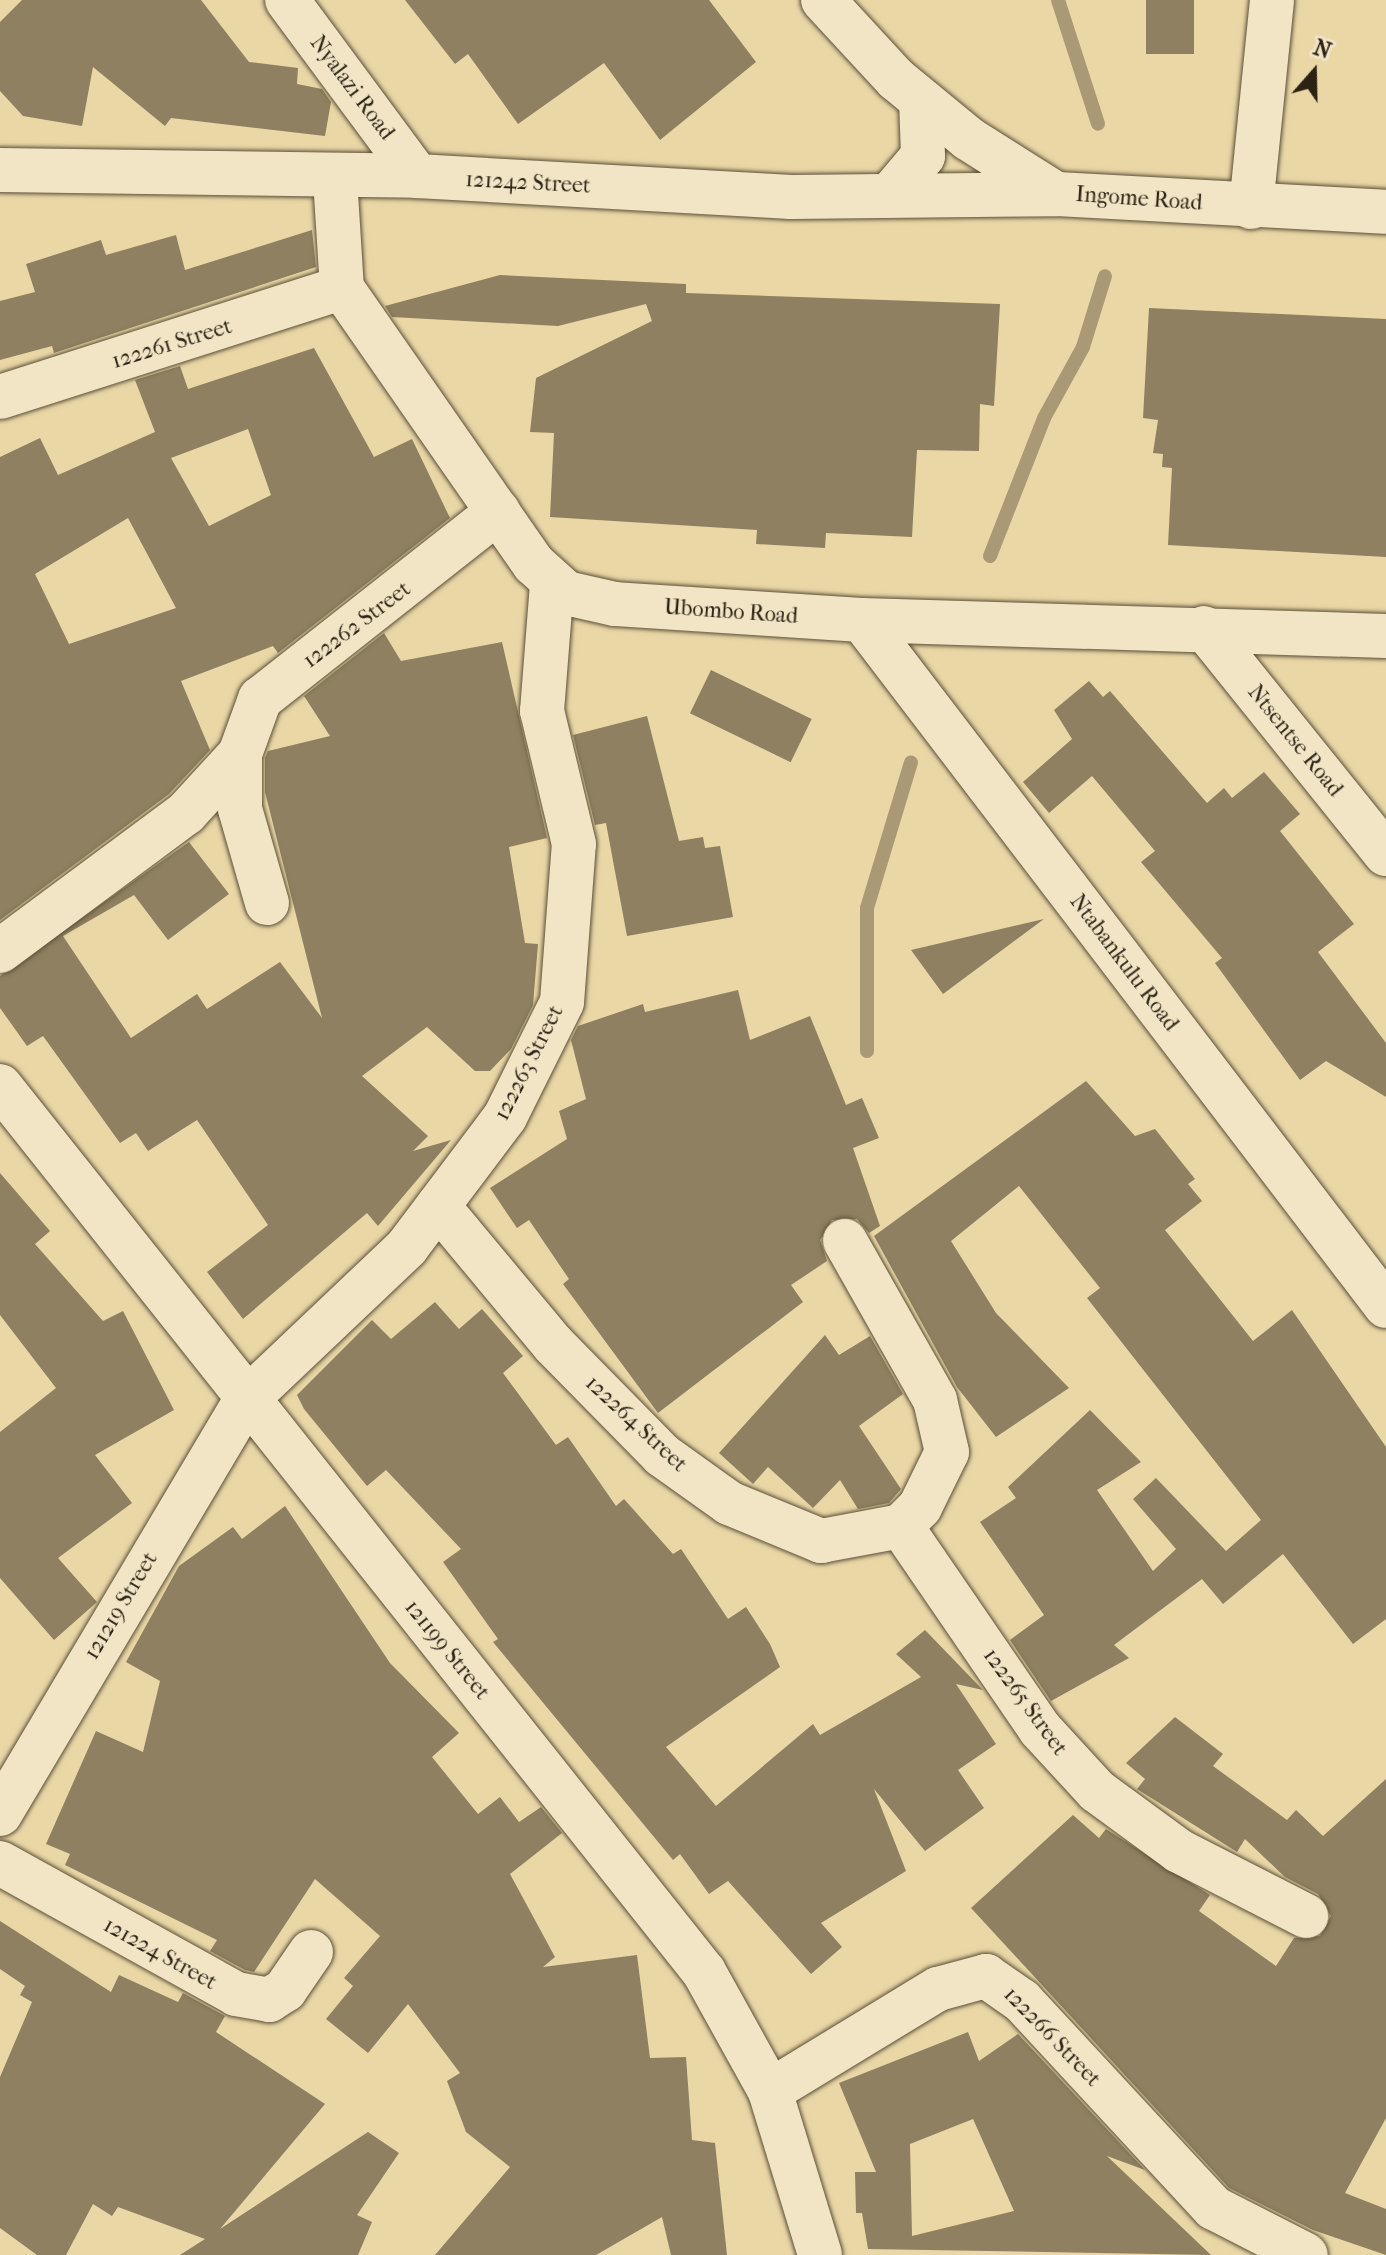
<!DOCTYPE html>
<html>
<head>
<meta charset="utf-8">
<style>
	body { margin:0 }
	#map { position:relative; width:1386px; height:2255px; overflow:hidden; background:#e9d7a6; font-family:"IM FELL French Canon",serif }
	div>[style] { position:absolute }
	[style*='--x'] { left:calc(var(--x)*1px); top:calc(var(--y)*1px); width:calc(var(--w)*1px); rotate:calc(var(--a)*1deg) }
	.stream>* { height:14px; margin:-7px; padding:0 7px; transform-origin:7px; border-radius:7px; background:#a99974 }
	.building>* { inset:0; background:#8e8060; transform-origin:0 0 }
	.roads { filter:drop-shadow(0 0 2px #5b4f38) drop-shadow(0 0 2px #5b4f38) }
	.minor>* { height:44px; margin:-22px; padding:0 22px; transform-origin:22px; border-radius:22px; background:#f1e5c5 }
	span { translate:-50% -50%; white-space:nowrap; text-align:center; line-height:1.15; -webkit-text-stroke:7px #f1e5c5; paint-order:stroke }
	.street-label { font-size:22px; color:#2c2214 }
	.north { position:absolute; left:1274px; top:32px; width:80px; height:80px; -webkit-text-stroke:6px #f1e5c5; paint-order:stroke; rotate:20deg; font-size:22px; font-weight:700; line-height:32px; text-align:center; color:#2c2214 }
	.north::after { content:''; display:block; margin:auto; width:28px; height:36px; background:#2c2214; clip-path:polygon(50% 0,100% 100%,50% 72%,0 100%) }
</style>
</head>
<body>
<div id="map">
	<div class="stream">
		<i style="--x:1058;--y:0;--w:130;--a:72.1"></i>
		<i style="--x:990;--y:556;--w:148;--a:-68.6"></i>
		<i style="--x:1044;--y:418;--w:81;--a:-61.2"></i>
		<i style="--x:1083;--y:347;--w:74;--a:-72.8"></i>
		<i style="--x:867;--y:1051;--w:143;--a:-90"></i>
		<i style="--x:867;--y:908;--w:152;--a:-73.2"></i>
	</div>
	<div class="building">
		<i style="clip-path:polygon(22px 0,201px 0,249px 62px,298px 68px,297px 84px,322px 89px,331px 102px,325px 136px,171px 118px,165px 126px,93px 67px,82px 126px,23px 116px,0 91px,0 22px)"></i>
		<i style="clip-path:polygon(405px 0,709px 0,756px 62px,660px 140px,604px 63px,518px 124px,468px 54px,455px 64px)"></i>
		<i style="left:1146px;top:0;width:48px;height:54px"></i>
		<i style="clip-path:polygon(312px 230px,316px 267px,54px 353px,52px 346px,0 360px,0 301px,35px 292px,26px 264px,101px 240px,106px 255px,176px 235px,185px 270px)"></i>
		<i style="clip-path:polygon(500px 275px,686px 284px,686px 293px,1000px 304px,994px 406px,980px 404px,979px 451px,917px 450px,912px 537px,826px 533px,825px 548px,756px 544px,757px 530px,550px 517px,554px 433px,530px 432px,536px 378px,652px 321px,646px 304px,558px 326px,392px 317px,385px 306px)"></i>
		<i style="clip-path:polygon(1149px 308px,1386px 319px,1386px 557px,1168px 545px,1172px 468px,1162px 467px,1163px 454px,1153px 453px,1158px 420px,1143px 418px)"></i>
		<i style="clip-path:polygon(evenodd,314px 348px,374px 457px,412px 439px,450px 518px,278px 653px,273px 646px,181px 681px,210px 750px,169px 794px,0 920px,0 457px,40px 438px,58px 475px,155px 432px,135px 380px,180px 366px,188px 389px,314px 348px,248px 429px,271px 495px,209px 526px,171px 458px,248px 429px,314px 348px,128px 518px,176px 608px,69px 644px,35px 574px,128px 518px)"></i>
		<i style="clip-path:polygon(384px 633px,401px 661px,502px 642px,547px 838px,509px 847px,525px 943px,538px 944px,533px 1005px,511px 1049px,490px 1071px,475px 1071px,427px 1027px,362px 1076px,428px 1136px,413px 1151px,451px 1140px,378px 1226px,367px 1213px,243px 1319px,207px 1272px,268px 1225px,197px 1120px,148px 1151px,136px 1133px,120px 1143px,43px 1036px,27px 1046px,0 1008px,0 976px,189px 842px,229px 894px,168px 940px,134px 895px,63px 936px,131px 1038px,197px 994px,207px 1009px,280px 962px,322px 1018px,265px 792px,265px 758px,268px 751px,330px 736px,304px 696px)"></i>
		<i style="left:711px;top:670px;width:112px;height:48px;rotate:26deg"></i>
		<i style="clip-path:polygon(1089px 681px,1103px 697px,1110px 691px,1207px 803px,1224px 788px,1232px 798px,1264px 772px,1300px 814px,1280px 831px,1354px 924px,1318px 952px,1386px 1043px,1386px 1097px,1326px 1061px,1300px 1080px,1215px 963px,1222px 958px,1141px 862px,1155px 851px,1092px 776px,1049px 813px,1023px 782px,1072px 739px,1054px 710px)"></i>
		<i style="clip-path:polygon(647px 716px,679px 841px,703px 837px,705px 848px,720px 846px,733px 917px,627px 936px,606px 823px,595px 825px,573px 735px)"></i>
		<i style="clip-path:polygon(1044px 919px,943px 994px,911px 950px)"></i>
		<i style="clip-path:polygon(738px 990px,750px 1040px,810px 1016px,846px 1105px,862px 1098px,879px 1138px,853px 1148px,880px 1226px,869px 1233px,857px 1219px,832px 1220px,820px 1240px,827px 1261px,791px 1285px,803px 1302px,658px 1413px,563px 1284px,569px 1279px,529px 1220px,517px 1228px,490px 1188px,567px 1139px,559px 1111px,586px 1099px,571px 1040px,578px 1026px,643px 1004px,645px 1012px)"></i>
		<i style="clip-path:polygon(1086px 1081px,1135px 1136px,1155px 1129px,1195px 1179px,1188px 1184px,1202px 1201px,1165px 1230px,1253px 1341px,1292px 1310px,1386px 1447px,1386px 1619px,1353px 1644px,1283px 1554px,1223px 1604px,1202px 1579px,1114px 1645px,1129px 1658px,1051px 1701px,1010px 1640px,1044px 1615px,980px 1522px,1016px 1498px,1008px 1487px,1090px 1410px,1141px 1462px,1097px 1490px,1153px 1571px,1176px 1549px,1133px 1499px,1156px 1478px,1226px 1551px,1261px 1520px,1087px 1298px,1100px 1288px,1019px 1186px,951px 1241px,996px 1313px,1069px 1388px,996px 1437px,957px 1387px,874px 1236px)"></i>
		<i style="clip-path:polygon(0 1173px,50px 1231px,35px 1244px,103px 1321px,123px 1311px,174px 1410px,95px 1455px,132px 1503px,58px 1558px,97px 1602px,54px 1640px,0 1578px,0 1432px,56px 1388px,0 1315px)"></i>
		<i style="clip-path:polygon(435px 1302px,459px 1329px,482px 1309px,523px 1356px,503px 1373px,556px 1445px,568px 1437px,616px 1506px,624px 1499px,673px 1554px,681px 1549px,728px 1619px,746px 1607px,770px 1644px,780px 1667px,666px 1747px,716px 1806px,813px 1724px,820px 1735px,921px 1677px,896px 1654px,925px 1630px,983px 1690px,956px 1684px,996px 1744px,958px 1770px,984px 1808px,925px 1851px,874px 1789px,906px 1871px,821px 1923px,842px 1947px,811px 1974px,728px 1881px,709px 1894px,680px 1854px,673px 1860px,493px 1642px,498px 1639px,443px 1562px,461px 1549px,386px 1470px,367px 1486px,304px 1409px,297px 1395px,372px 1320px,391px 1339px)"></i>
		<i style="clip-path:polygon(825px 1335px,839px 1355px,870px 1336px,903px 1394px,859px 1426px,901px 1489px,889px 1503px,858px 1509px,840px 1480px,813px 1508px,768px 1467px,753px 1484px,719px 1453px)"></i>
		<i style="clip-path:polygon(285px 1506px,390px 1663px,459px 1733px,432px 1757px,478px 1814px,500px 1797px,519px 1822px,541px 1807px,562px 1833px,510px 1874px,555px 1957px,543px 1967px,637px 1955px,650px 2058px,686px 2057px,692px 2140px,715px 2143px,727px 2255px,671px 2255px,662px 2217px,596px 2255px,435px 2255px,510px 2167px,466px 2132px,447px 2081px,460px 2073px,408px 2004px,368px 2053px,326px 2019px,353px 1986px,344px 1978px,380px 1936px,315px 1879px,254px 1972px,245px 1970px,210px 1951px,217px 1940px,65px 1865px,70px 1854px,46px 1844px,96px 1731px,143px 1752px,160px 1681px,126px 1662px,179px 1566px,233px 1527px,242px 1539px)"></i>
		<i style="clip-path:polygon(1175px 1717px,1223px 1754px,1213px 1766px,1287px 1820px,1296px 1810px,1323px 1836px,1386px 1779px,1386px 2118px,1345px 2193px,1386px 2209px,1386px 2255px,1313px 2230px,1229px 2188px,971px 1908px,1073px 1815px,1099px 1838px,1106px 1829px,1210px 1895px,1199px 1911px,1276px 1966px,1294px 1938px,1320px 1936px,1331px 1916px,1318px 1894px,1285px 1877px,1245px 1839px,1237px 1852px,1137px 1789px,1145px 1779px,1126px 1763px)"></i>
		<i style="clip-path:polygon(0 1921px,111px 1992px,119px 1975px,178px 2002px,183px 1993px,225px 2016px,216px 2032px,325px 2104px,220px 2229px,368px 2132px,399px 2153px,357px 2215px,372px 2222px,358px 2255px,180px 2255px,205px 2239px,118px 2207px,112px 2216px,93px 2204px,66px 2255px,37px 2255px,0 2228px,0 2077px,32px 2002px,20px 1995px,25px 1986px,0 1969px)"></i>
		<i style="clip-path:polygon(evenodd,968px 2032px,979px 2061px,1018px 2034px,1145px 2170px,1107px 2156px,1211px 2255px,868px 2249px,862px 2213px,856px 2213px,855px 2172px,876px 2172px,839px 2083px,968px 2032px,973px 2119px,1014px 2211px,912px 2236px,910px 2144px,973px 2119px)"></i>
	</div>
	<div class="roads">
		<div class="minor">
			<i style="--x:287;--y:0;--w:219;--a:53.5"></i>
			<i style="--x:823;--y:0;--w:108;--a:47.3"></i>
			<i style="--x:896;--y:79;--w:94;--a:39.4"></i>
			<i style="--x:969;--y:139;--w:103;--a:32.3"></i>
			<i style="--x:1056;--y:194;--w:330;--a:3.1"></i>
			<i style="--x:0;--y:170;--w:417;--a:0.8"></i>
			<i style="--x:417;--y:176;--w:375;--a:3.2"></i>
			<i style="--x:791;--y:197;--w:265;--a:-0.6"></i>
			<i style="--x:335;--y:178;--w:110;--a:86.4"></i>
			<i style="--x:342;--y:288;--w:336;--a:55.2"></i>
			<i style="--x:534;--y:564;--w:43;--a:42.2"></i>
			<i style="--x:566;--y:593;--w:50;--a:12.7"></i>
			<i style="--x:615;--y:604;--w:248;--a:3.7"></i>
			<i style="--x:862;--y:620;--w:524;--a:1.75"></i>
			<i style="--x:890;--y:195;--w:51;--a:-49.8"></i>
			<i style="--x:923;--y:156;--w:56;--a:-92"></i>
			<i style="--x:1251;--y:207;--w:208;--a:-84.2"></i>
			<i style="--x:0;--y:397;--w:359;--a:-17.7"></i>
			<i style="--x:862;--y:620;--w:863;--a:52.63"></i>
			<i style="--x:1204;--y:628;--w:290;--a:51.2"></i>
			<i style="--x:267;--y:903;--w:98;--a:-106"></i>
			<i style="--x:240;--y:809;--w:55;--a:-90"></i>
			<i style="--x:240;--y:754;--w:59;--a:-70"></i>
			<i style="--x:260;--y:699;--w:303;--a:-38.2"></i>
			<i style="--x:0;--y:951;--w:232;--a:-36.6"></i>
			<i style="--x:186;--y:813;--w:80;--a:-47.5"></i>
			<i style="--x:0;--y:1086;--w:1132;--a:51.53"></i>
			<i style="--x:704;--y:1972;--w:136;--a:61"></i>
			<i style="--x:770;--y:2091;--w:171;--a:73"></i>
			<i style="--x:438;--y:1206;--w:180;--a:50.2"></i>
			<i style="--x:553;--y:1344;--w:156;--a:45.5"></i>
			<i style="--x:662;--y:1455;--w:82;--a:35.6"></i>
			<i style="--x:729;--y:1503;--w:100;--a:22.4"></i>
			<i style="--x:821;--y:1541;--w:81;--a:-10.6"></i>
			<i style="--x:901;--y:1526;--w:27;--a:-45"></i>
			<i style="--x:920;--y:1507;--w:61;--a:-63.9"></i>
			<i style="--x:947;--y:1452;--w:53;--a:-103"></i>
			<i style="--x:935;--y:1400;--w:183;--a:-119.5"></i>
			<i style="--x:901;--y:1526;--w:246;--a:55.6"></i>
			<i style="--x:1040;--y:1729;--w:84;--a:47.4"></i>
			<i style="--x:1097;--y:1791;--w:102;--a:36.2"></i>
			<i style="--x:1179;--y:1851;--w:143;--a:27.1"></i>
			<i style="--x:0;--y:1814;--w:482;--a:-59.3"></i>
			<i style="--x:246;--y:1400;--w:222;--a:-43.5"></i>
			<i style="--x:407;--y:1247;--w:163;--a:-53"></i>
			<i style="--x:505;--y:1117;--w:128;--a:-63.6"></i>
			<i style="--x:562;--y:1002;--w:158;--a:-85.7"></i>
			<i style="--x:574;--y:844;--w:137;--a:-103.5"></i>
			<i style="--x:542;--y:711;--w:127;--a:-85.5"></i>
			<i style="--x:0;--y:1863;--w:270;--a:29"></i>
			<i style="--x:236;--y:1994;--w:34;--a:10"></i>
			<i style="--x:269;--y:2000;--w:19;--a:-32"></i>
			<i style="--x:285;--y:1990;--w:46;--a:-55.6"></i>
			<i style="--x:770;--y:2091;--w:197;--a:-31.3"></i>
			<i style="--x:938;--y:1989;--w:50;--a:-15.2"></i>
			<i style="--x:986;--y:1976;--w:44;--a:34.8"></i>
			<i style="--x:1022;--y:2001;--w:282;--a:47.2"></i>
			<i style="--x:1214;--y:2208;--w:103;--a:27.1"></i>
		</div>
	</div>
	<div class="street-label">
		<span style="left:352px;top:88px;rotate:53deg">Nyalazi Road</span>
		<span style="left:528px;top:183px;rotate:3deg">121242 Street</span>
		<span style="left:1139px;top:199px;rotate:4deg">Ingome Road</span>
		<span style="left:172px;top:344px;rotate:-17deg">122261 Street</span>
		<span style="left:731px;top:612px;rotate:4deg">Ubombo Road</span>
		<span style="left:357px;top:625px;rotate:-37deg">122262 Street</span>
		<span style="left:1295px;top:741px;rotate:51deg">Ntsentse Road</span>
		<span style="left:1124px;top:963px;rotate:53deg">Ntabankulu Road</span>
		<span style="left:529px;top:1063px;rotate:-63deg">122263 Street</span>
		<span style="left:636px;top:1424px;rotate:43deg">122264 Street</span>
		<span style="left:121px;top:1606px;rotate:-59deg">121219 Street</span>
		<span style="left:447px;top:1650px;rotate:51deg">121199 Street</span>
		<span style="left:1025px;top:1702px;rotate:54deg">122265 Street</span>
		<span style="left:160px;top:1954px;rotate:29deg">121224 Street</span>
		<span style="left:1052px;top:2037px;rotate:46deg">122266 Street</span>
	</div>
	<div class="north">N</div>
</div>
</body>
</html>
